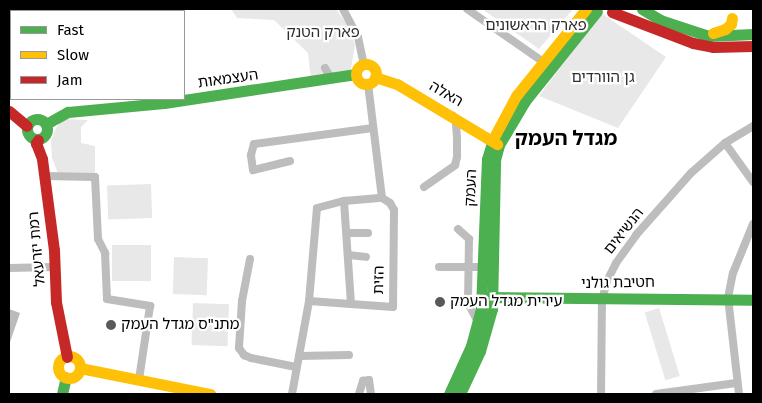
<!DOCTYPE html>
<html>
<head>
<meta charset="utf-8">
<style>
	body { margin:0 }
	#map { position:relative; width:762px; height:403px; overflow:hidden; background:#fff; font-family:"Fira Sans","Noto Sans Hebrew",sans-serif }
	div>[style] { position:absolute }
	[style*='--x'] { left:calc(var(--x)*1px); top:calc(var(--y)*1px); width:calc(var(--w)*1px); rotate:calc(var(--a)*1deg) }
	.green>* { inset:0; background:#e8e8e8; transform-origin:0 0 }
	.water>* { inset:0; background:#bababa }
	.street>* { height:8px; margin:-4px; padding:0 4px; transform-origin:4px; border-radius:4px; background:#bdbdbd }
	.fast>* { height:11px; margin:-5.5px; padding:0 5.5px; transform-origin:5.5px; border-radius:5.5px; background:#4caf50 }
	.fast>.ring { margin:-5.5px; padding:0; box-sizing:content-box; background:none; border:11px solid #4caf50; border-radius:50% }
	.slow>* { height:11px; margin:-5.5px; padding:0 5.5px; transform-origin:5.5px; border-radius:5.5px; background:#ffc107 }
	.slow>.ring { margin:-5.5px; padding:0; box-sizing:content-box; background:none; border:11px solid #ffc107; border-radius:50% }
	.jam>* { height:11px; margin:-5.5px; padding:0 5.5px; transform-origin:5.5px; border-radius:5.5px; background:#c62828 }
	.dots>* { width:14px; height:14px; translate:-50% -50%; box-sizing:border-box; border:2px solid #fff; border-radius:50% }
	span { translate:-50% -50%; white-space:nowrap; text-align:center; line-height:1.15; -webkit-text-stroke:4.5px #fff; paint-order:stroke }
	.park-label { font-size:15px; color:#2d2d2d }
	.street-label { font-size:15px; color:#000 }
	.poi-label { font-size:15px; color:#000 }
	.left { translate:0 -50%; text-align:left }
	.district-label { font-size:20px; color:#000; font-weight:700 }
	.frame { position:absolute; inset:0; border:10px solid #000; pointer-events:none }
	.legend { position:absolute; left:10px; top:10px; width:175px; height:90px; box-sizing:border-box; background:#fff; border:1px solid #999; margin:0; padding:6px 9px; list-style:none; font-size:15px; color:#000 }
	.legend li { display:flex; align-items:center; gap:10px; height:25px }
	.legend b { width:25px; border:1px solid #999 }
</style>
</head>
<body>
<div id="map">
	<div class="green">
		<i style="clip-path:polygon(231px 9px,336px 9px,349px 27px,355px 45px,351px 68px,348px 73px,311px 79px,308px 53px,274px 20px,237px 18px)"></i>
		<i style="clip-path:polygon(482px 9px,573px 9px,539px 49px)"></i>
		<i style="clip-path:polygon(601px 13px,666px 57px,618px 128px,539px 96px)"></i>
		<i style="clip-path:polygon(63px 119px,88px 120px,81px 127px,81px 143px,95px 146px,95px 173px,58px 173px,52px 158px,51px 141px,56px 128px)"></i>
		<i style="left:151px;top:184px;width:34px;height:44px;rotate:88deg"></i>
		<i style="left:151px;top:245px;width:36px;height:39px;rotate:90deg"></i>
		<i style="left:174px;top:257px;width:34px;height:37px;rotate:2deg"></i>
		<i style="left:193px;top:303px;width:36px;height:42px;rotate:2deg"></i>
		<i style="left:659px;top:308px;width:71px;height:15px;rotate:73deg"></i>
	</div>
	<div class="water">
		<i style="clip-path:polygon(9px 309px,20px 313px,9px 345px)"></i>
	</div>
	<div class="street">
		<i style="--x:343;--y:9;--w:32;--a:62"></i>
		<i style="--x:358;--y:37;--w:29;--a:78"></i>
		<i style="--x:467;--y:9;--w:96;--a:34.8"></i>
		<i style="--x:166;--y:11;--w:2;--a:-90"></i>
		<i style="--x:325;--y:68;--w:8;--a:60"></i>
		<i style="--x:329;--y:75;--w:7;--a:27"></i>
		<i style="--x:725;--y:143;--w:48;--a:54.3"></i>
		<i style="--x:290;--y:161;--w:38;--a:166"></i>
		<i style="--x:253;--y:170;--w:15;--a:-98"></i>
		<i style="--x:251;--y:155;--w:11;--a:-75"></i>
		<i style="--x:254;--y:144;--w:120;--a:-7.7"></i>
		<i style="--x:44;--y:176;--w:51;--a:1.1"></i>
		<i style="--x:95;--y:177;--w:62;--a:87.2"></i>
		<i style="--x:98;--y:239;--w:16;--a:63"></i>
		<i style="--x:105;--y:253;--w:46;--a:87.5"></i>
		<i style="--x:107;--y:299;--w:44;--a:9.2"></i>
		<i style="--x:150;--y:306;--w:75;--a:98.5"></i>
		<i style="--x:424;--y:187;--w:38;--a:-35"></i>
		<i style="--x:455;--y:165;--w:8;--a:-76"></i>
		<i style="--x:457;--y:157;--w:19;--a:-90"></i>
		<i style="--x:457;--y:138;--w:16;--a:-94"></i>
		<i style="--x:456;--y:122;--w:7;--a:-117"></i>
		<i style="--x:458;--y:229;--w:15;--a:42"></i>
		<i style="--x:469;--y:239;--w:64;--a:90.9"></i>
		<i style="--x:468;--y:303;--w:21;--a:62"></i>
		<i style="--x:347;--y:233;--w:21;--a:0"></i>
		<i style="--x:348;--y:255;--w:18;--a:6"></i>
		<i style="--x:250;--y:259;--w:43;--a:100.8"></i>
		<i style="--x:242;--y:301;--w:47;--a:93.7"></i>
		<i style="--x:239;--y:348;--w:9;--a:54"></i>
		<i style="--x:244;--y:355;--w:8;--a:23"></i>
		<i style="--x:251;--y:358;--w:46;--a:11.3"></i>
		<i style="--x:439;--y:267;--w:48;--a:0"></i>
		<i style="--x:9;--y:268;--w:46;--a:-1.2"></i>
		<i style="--x:309;--y:301;--w:93;--a:-85.1"></i>
		<i style="--x:317;--y:208;--w:28;--a:-15"></i>
		<i style="--x:351;--y:304;--w:103;--a:-93.9"></i>
		<i style="--x:344;--y:201;--w:38;--a:-5"></i>
		<i style="--x:299;--y:356;--w:50;--a:-1.1"></i>
		<i style="--x:292;--y:394;--w:95;--a:-79.6"></i>
		<i style="--x:309;--y:301;--w:84;--a:4.1"></i>
		<i style="--x:393;--y:307;--w:97;--a:-89.4"></i>
		<i style="--x:394;--y:210;--w:8;--a:-120"></i>
		<i style="--x:390;--y:203;--w:9;--a:-148"></i>
		<i style="--x:382;--y:198;--w:115;--a:-97"></i>
		<i style="--x:359;--y:394;--w:14;--a:-73"></i>
		<i style="--x:363;--y:381;--w:6;--a:-9"></i>
		<i style="--x:369;--y:380;--w:14;--a:82"></i>
		<i style="--x:601;--y:394;--w:94;--a:-89.4"></i>
		<i style="--x:602;--y:300;--w:20;--a:-75"></i>
		<i style="--x:607;--y:281;--w:20;--a:-63"></i>
		<i style="--x:616;--y:263;--w:34;--a:-54"></i>
		<i style="--x:636;--y:235;--w:83;--a:-48.4"></i>
		<i style="--x:691;--y:173;--w:45;--a:-41.4"></i>
		<i style="--x:725;--y:143;--w:33;--a:-31"></i>
		<i style="--x:656;--y:394;--w:81;--a:-7.8"></i>
		<i style="--x:739;--y:394;--w:97;--a:-96.5"></i>
		<i style="--x:728;--y:298;--w:25;--a:-79"></i>
		<i style="--x:733;--y:273;--w:53;--a:-67.8"></i>
	</div>
	<div class="fast">
		<i style="--x:642;--y:9;--w:21;--a:31"></i>
		<i style="--x:660;--y:20;--w:52;--a:18.1"></i>
		<i style="--x:709;--y:36;--w:44;--a:-2.6"></i>
		<i class="ring" style="left:27px;top:119px;width:9px;height:9px"></i>
		<i style="--x:46;--y:124;--w:25;--a:-29"></i>
		<i style="--x:68;--y:112;--w:96;--a:-5.4"></i>
		<i style="--x:164;--y:103;--w:194;--a:-8.6"></i>
		<i style="--x:487;--y:297;--w:266;--a:0.6"></i>
		<i style="--x:62;--y:394;--w:17;--a:-77"></i>
		<i style="--x:449;--y:394;--w:53;--a:-65.4"></i>
		<i style="--x:471;--y:346;--w:39;--a:-75"></i>
		<i style="--x:481;--y:308;--w:149;--a:-87.7"></i>
		<i style="--x:487;--y:159;--w:21;--a:-73"></i>
		<i style="--x:460;--y:394;--w:47;--a:-65.1"></i>
		<i style="--x:480;--y:351;--w:44;--a:-74.1"></i>
		<i style="--x:492;--y:309;--w:149;--a:-88.8"></i>
		<i style="--x:495;--y:160;--w:16;--a:-75"></i>
		<i style="--x:499;--y:145;--w:51;--a:-59.4"></i>
		<i style="--x:525;--y:101;--w:115;--a:-51.3"></i>
	</div>
	<div class="slow">
		<i style="--x:713;--y:33;--w:13;--a:-18"></i>
		<i style="--x:725;--y:29;--w:8;--a:-40"></i>
		<i style="--x:731;--y:24;--w:6;--a:-81"></i>
		<i class="ring" style="left:356px;top:64px;width:9px;height:9px"></i>
		<i style="--x:375;--y:77;--w:23;--a:18"></i>
		<i style="--x:397;--y:84;--w:117;--a:31"></i>
		<i style="--x:493;--y:139;--w:49;--a:-61.9"></i>
		<i style="--x:516;--y:96;--w:112;--a:-51.2"></i>
		<i class="ring" style="left:58px;top:356px;width:11px;height:11px"></i>
		<i style="--x:80;--y:368;--w:133;--a:11.3"></i>
	</div>
	<div class="jam">
		<i style="--x:612;--y:12;--w:87;--a:20.9"></i>
		<i style="--x:693;--y:43;--w:20;--a:11"></i>
		<i style="--x:713;--y:47;--w:40;--a:-1.4"></i>
		<i style="--x:9;--y:111;--w:23;--a:40"></i>
		<i style="--x:38;--y:140;--w:4;--a:124"></i>
		<i style="--x:36;--y:143;--w:17;--a:69"></i>
		<i style="--x:42;--y:159;--w:92;--a:82.5"></i>
		<i style="--x:54;--y:250;--w:52;--a:87.8"></i>
		<i style="--x:56;--y:302;--w:56;--a:78.7"></i>
	</div>
	<div class="dots">
		<i style="left:440px;top:302px;background:#595959"></i>
		<i style="left:111px;top:325px;background:#595959"></i>
	</div>
	<div class="park-label">
		<span style="left:536px;top:26px">פארק הראשונים</span>
		<span style="left:323px;top:33px">פארק הטנק</span>
		<span style="left:603px;top:78px">גן הוורדים</span>
	</div>
	<div class="street-label">
		<span style="left:228px;top:79px;rotate:-8deg">העצמאות</span>
		<span style="left:446px;top:94px;rotate:30deg">האלה</span>
		<span style="left:471px;top:188px;rotate:-87deg">העמק</span>
		<span style="left:624px;top:231px;rotate:-52deg">הנשיאים</span>
		<span style="left:37px;top:249px;rotate:-95deg">רמת יזרעאל</span>
		<span style="left:379px;top:280px;rotate:-89deg">הזית</span>
		<span style="left:618px;top:283px;rotate:-1deg">חטיבת גולני</span>
	</div>
	<div class="poi-label">
		<span class="left" style="left:450px;top:302px">עירית מגדל העמק</span>
		<span class="left" style="left:121px;top:325px">מתנ"ס מגדל העמק</span>
	</div>
	<div class="district-label">
		<span style="left:566px;top:138px">מגדל העמק</span>
	</div>
	<div class="frame"></div>
	<ul class="legend">
	<li><b style="height:6px;background:#4caf50"></b>Fast</li>
	<li><b style="height:6px;background:#ffc107"></b>Slow</li>
	<li><b style="height:6px;background:#c62828"></b>Jam</li>
	</ul>
</div>
</body>
</html>
